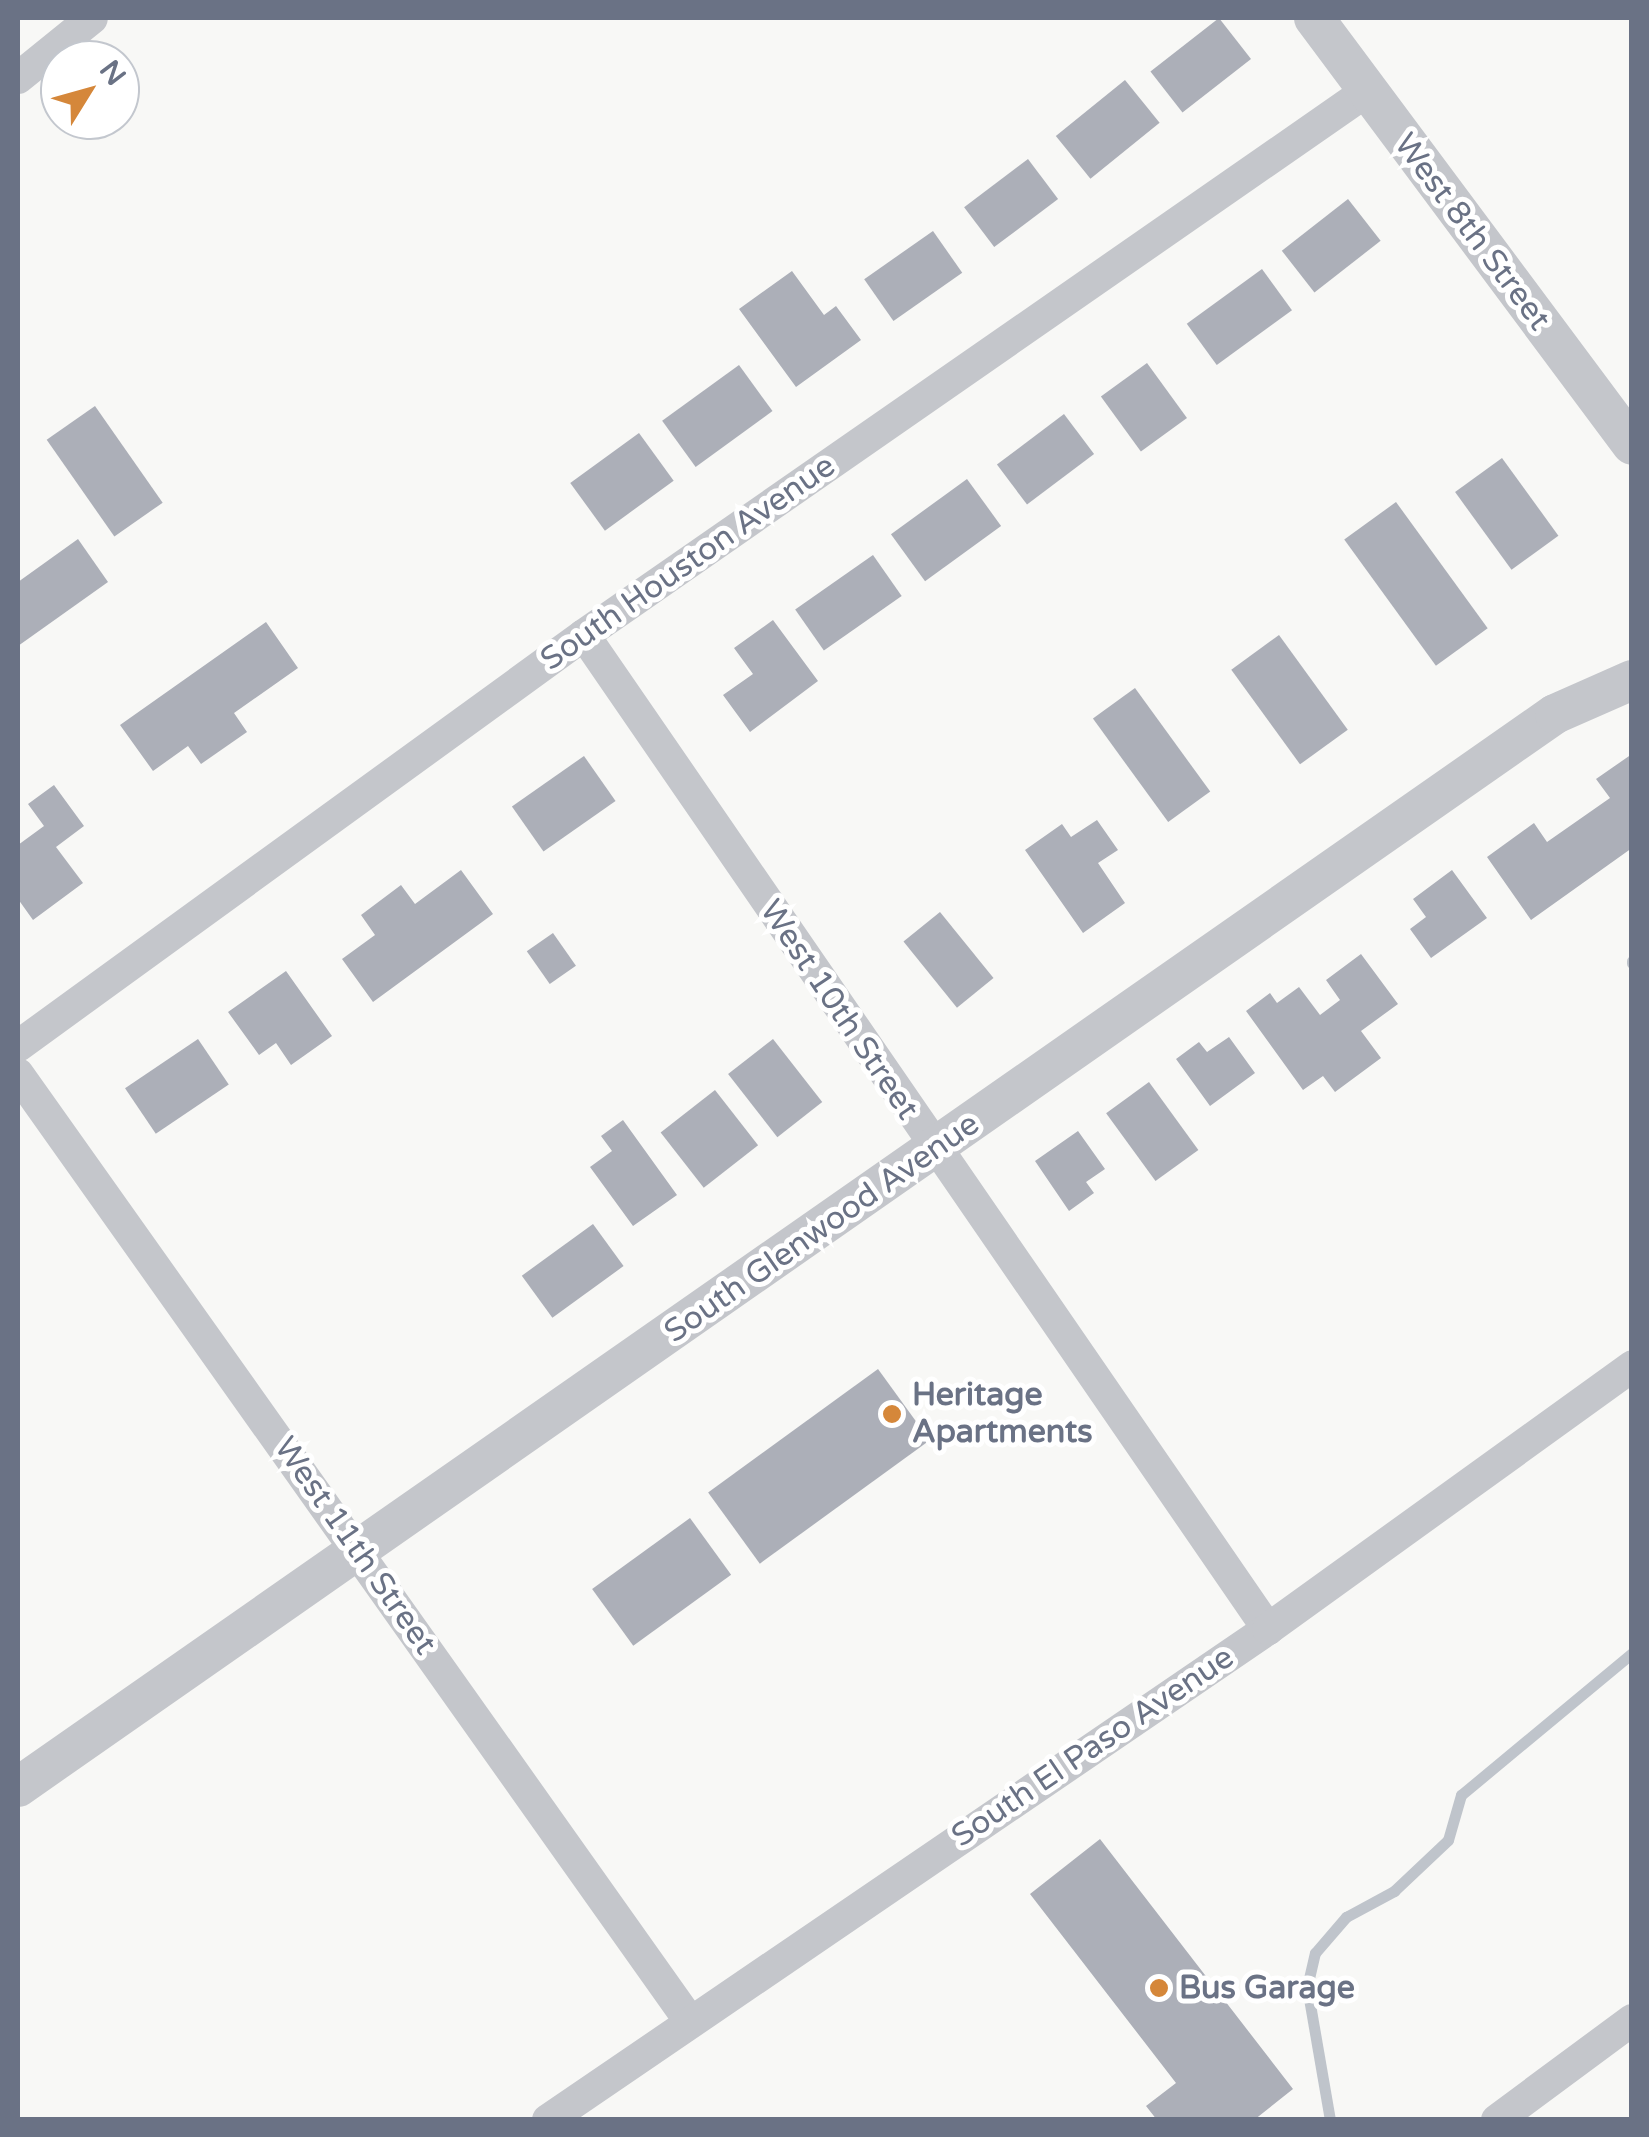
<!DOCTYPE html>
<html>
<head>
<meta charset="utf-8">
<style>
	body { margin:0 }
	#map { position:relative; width:1649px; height:2137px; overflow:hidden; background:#f8f8f6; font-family:"Varela Round",sans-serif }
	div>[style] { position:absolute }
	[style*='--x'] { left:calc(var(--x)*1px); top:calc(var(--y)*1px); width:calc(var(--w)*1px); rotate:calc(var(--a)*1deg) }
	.stream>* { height:11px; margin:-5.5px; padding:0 5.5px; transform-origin:5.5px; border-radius:5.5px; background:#bfc4cb }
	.building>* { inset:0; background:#acafb8; transform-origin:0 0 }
	.minor>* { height:32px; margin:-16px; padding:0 16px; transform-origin:16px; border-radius:16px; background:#c4c6cb }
	.tertiary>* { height:40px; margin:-20px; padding:0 20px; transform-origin:20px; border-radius:20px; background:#c4c6cb }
	.dots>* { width:28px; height:28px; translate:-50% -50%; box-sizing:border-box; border:5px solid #fff; border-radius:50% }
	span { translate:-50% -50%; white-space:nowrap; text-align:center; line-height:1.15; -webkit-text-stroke:10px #fff; paint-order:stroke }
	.street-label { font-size:32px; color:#6a7285 }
	.poi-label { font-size:32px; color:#6a7285; font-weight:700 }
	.left { translate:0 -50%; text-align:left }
	.frame { position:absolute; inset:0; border:20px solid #6a7285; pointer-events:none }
	.north { position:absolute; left:40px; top:40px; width:100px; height:100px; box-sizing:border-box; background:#fff; border:2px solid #c3c7ce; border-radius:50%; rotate:53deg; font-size:28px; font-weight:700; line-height:40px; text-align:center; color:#6a7285 }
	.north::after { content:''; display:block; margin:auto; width:35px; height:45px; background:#d5873a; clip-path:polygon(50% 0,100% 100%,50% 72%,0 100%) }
</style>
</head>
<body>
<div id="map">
	<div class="stream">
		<i style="--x:1632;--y:961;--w:2;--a:90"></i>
		<i style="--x:1330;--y:2120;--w:135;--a:-99.8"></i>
		<i style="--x:1307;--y:1987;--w:35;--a:-77"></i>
		<i style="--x:1315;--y:1953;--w:48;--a:-49.3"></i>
		<i style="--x:1346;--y:1917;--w:55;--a:-28.4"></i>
		<i style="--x:1394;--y:1891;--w:74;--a:-43.4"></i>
		<i style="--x:1448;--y:1840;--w:47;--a:-73.9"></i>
		<i style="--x:1461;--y:1795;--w:222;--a:-39.7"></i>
	</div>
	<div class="building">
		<i style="left:1219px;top:18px;width:52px;height:87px;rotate:52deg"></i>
		<i style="left:1125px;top:80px;width:55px;height:89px;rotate:51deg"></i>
		<i style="left:1028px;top:159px;width:50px;height:80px;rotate:53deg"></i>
		<i style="left:1348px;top:199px;width:53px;height:84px;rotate:52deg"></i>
		<i style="left:933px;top:231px;width:51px;height:84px;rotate:55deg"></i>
		<i style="left:1262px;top:269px;width:51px;height:93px;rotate:54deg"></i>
		<i style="clip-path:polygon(792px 271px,824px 315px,836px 306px,861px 340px,796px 387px,739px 309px)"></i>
		<i style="left:1147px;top:363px;width:68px;height:57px;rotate:54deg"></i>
		<i style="left:739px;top:365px;width:57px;height:95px;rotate:54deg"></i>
		<i style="left:95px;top:406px;width:118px;height:59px;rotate:55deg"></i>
		<i style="left:1064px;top:414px;width:50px;height:84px;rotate:53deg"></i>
		<i style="left:639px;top:433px;width:59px;height:85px;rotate:54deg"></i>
		<i style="left:1502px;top:458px;width:96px;height:58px;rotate:54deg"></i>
		<i style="left:967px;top:479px;width:58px;height:94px;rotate:54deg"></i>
		<i style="left:1396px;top:502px;width:156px;height:64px;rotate:54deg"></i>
		<i style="clip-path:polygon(78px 539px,108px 582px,18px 646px,18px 582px)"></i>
		<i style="left:873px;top:555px;width:50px;height:95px;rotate:55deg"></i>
		<i style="clip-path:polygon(773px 620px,818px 681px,750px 732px,723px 695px,753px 674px,734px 648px)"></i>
		<i style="clip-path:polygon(266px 622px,298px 668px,234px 713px,247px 732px,201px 764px,188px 746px,153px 771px,120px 725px)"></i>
		<i style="left:1279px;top:635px;width:117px;height:59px;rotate:54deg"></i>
		<i style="left:1135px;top:688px;width:128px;height:52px;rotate:54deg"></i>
		<i style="clip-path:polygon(1632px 754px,1632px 848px,1531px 920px,1487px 857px,1534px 823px,1547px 842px,1610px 798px,1596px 779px)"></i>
		<i style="left:584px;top:756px;width:55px;height:88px;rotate:55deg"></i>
		<i style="clip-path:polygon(54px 785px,84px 826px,56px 847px,83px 883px,33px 920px,18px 899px,18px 845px,44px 826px,28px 804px)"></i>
		<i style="clip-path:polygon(1097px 820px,1118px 850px,1098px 863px,1125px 903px,1083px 933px,1025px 850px,1062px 824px,1071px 837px)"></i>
		<i style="clip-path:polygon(461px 870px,493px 914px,373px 1002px,342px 959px,375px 935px,361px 915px,401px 885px,415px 904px)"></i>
		<i style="clip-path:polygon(1452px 870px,1487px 918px,1431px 958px,1410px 929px,1426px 917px,1413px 899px)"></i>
		<i style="left:940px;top:912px;width:85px;height:47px;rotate:51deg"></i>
		<i style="left:553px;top:933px;width:40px;height:32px;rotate:55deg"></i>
		<i style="clip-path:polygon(1361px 954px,1398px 1004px,1361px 1031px,1381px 1058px,1335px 1092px,1323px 1076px,1303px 1090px,1246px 1011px,1270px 993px,1277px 1003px,1299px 987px,1320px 1015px,1340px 1000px,1326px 980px)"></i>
		<i style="clip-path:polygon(286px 971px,332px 1036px,291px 1065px,276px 1043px,259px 1055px,228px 1012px)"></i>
		<i style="clip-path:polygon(1229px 1037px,1255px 1073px,1210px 1106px,1176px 1059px,1199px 1042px,1207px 1052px)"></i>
		<i style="left:198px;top:1039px;width:55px;height:88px;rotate:56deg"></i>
		<i style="left:773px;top:1039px;width:80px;height:57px;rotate:52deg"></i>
		<i style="left:1149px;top:1082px;width:84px;height:53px;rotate:54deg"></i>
		<i style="left:715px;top:1090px;width:70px;height:69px;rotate:52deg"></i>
		<i style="clip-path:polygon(623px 1120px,677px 1195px,633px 1226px,590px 1167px,612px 1151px,601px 1136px)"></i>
		<i style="clip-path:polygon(1078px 1131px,1105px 1169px,1086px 1182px,1094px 1193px,1069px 1211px,1035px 1161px)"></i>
		<i style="left:593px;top:1224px;width:52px;height:88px;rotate:54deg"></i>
		<i style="left:878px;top:1369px;width:88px;height:210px;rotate:54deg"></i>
		<i style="left:690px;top:1518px;width:70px;height:121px;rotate:54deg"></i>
		<i style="clip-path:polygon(1100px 1839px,1293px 2089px,1254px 2120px,1157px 2120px,1146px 2106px,1176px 2083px,1030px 1894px)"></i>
	</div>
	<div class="minor">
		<i style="--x:18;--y:78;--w:95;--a:-39"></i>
		<i style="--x:584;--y:635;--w:1207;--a:55.47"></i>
		<i style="--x:18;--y:1046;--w:699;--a:-35.99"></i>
		<i style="--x:584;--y:635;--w:953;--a:-34.79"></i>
		<i style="--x:18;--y:1074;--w:1160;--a:54.65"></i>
		<i style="--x:548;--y:2120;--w:871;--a:-34.29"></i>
		<i style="--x:1268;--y:1629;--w:449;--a:-35.8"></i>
		<i style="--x:1497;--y:2120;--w:168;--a:-36.5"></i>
	</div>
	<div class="tertiary">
		<i style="--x:1314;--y:18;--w:532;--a:53.32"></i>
		<i style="--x:18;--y:1787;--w:1874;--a:-34.92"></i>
		<i style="--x:1555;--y:714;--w:84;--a:-23.8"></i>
	</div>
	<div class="dots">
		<i style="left:892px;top:1414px;background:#d5873a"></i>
		<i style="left:1159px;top:1988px;background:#d5873a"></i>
	</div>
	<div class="street-label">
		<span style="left:1472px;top:232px;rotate:53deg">West 8th Street</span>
		<span style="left:688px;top:563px;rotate:-35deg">South Houston Avenue</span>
		<span style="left:839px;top:1010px;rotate:56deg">West 10th Street</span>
		<span style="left:822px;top:1228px;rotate:-35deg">South Glenwood Avenue</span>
		<span style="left:355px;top:1546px;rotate:55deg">West 11th Street</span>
		<span style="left:1093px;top:1747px;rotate:-34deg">South El Paso Avenue</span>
	</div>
	<div class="poi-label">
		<span class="left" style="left:912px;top:1414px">Heritage<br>Apartments</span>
		<span class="left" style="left:1179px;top:1988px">Bus Garage</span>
	</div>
	<div class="frame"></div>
	<div class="north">N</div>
</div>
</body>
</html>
